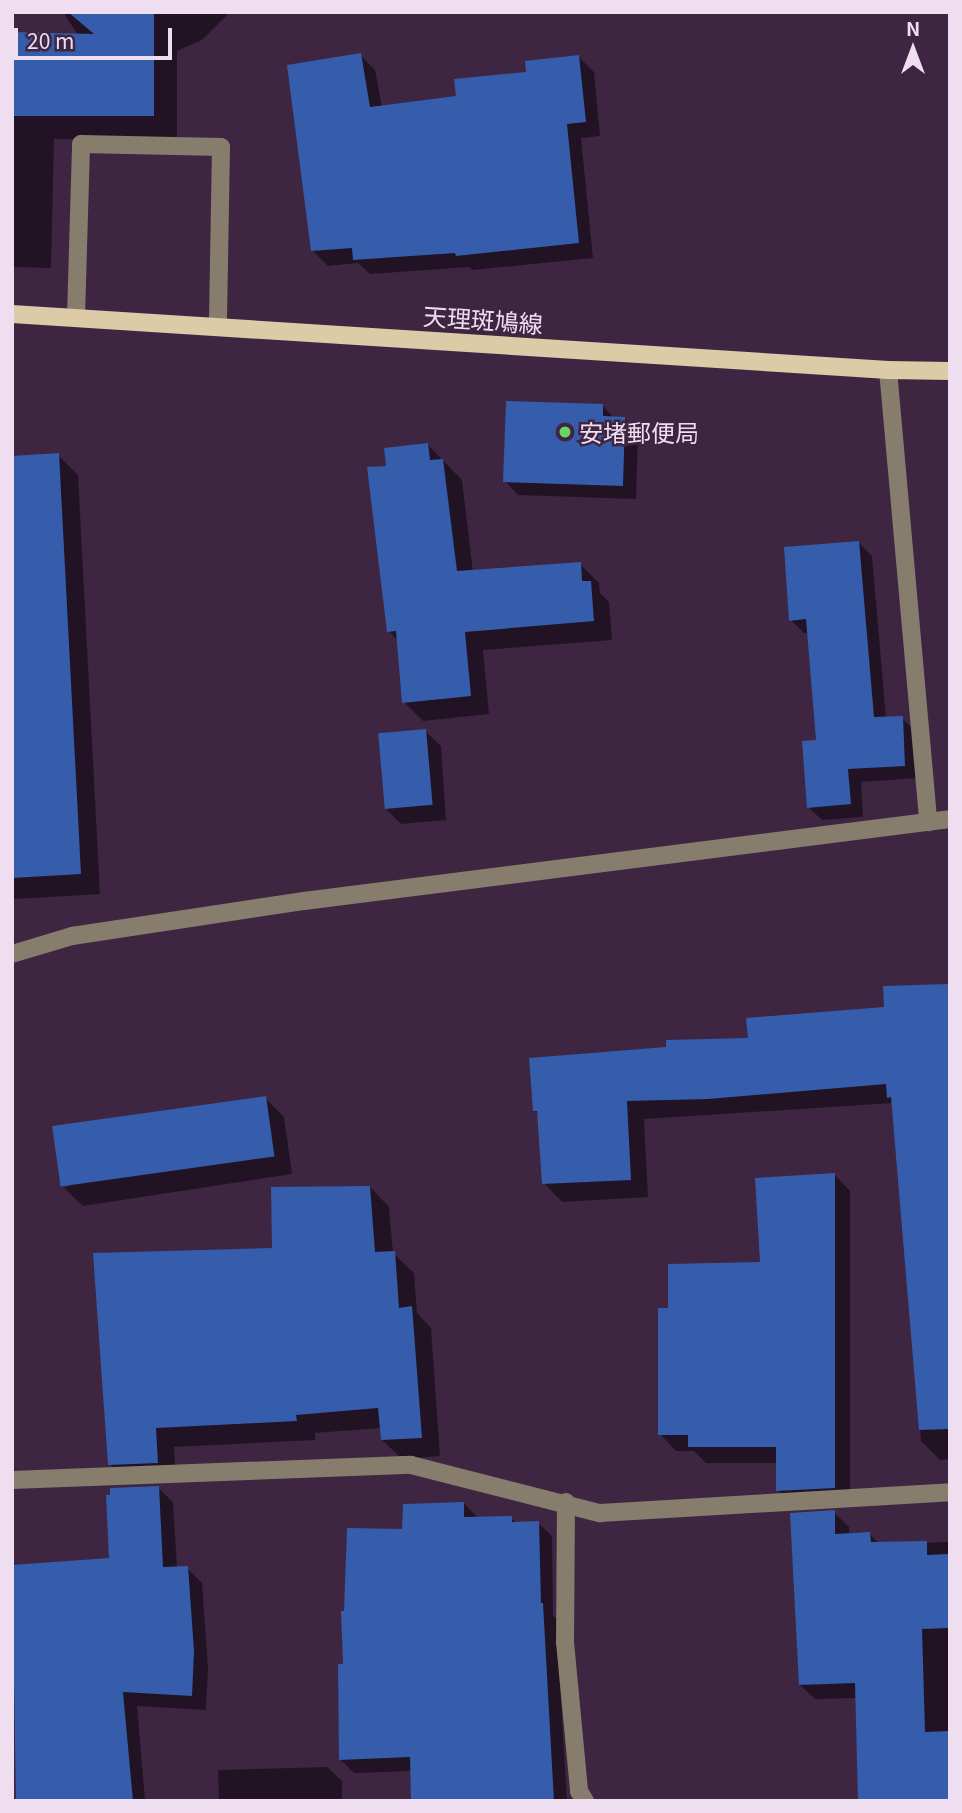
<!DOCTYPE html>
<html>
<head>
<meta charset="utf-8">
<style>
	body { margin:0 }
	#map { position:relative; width:962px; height:1813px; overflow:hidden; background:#3e2542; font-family:Georgia,"Noto Sans JP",serif }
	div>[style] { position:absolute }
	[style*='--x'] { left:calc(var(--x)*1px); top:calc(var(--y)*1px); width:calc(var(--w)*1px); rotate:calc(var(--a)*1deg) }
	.shadow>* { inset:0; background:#0007 }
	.building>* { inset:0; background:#355dab; transform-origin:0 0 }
	.minor>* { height:18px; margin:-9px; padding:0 9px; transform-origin:9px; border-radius:9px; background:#867d6c }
	.major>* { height:18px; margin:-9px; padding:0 9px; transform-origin:9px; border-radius:9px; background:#ddcaa7 }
	.dots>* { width:19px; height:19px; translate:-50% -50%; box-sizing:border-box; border:4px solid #3e2542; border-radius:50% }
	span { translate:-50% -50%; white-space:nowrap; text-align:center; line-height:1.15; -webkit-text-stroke:5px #3e2542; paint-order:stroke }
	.street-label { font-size:24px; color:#eedef0 }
	.poi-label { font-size:24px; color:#eedef0 }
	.left { translate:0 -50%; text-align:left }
	.frame { position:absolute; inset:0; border:14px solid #eedef0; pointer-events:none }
	.north { position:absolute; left:878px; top:14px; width:70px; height:70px; -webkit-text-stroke:5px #3e2542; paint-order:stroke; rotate:0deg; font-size:19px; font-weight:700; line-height:28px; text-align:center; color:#eedef0 }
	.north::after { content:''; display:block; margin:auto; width:24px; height:32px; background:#eedef0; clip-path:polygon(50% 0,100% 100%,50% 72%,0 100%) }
	.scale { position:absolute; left:14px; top:28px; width:158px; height:32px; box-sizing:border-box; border:4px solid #eedef0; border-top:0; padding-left:9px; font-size:21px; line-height:24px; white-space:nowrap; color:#eedef0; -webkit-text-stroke:5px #3e2542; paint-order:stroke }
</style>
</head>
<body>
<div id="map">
	<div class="shadow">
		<i style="clip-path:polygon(63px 12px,230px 12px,202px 40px,177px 51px,177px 139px,54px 139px,51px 268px,12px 267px,12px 34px,78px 35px)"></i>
		<i style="clip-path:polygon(360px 55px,375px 70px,382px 107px,458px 98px,579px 57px,594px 72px,600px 136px,581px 138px,593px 258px,472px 270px,469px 267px,370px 274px,358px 263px,328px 266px,313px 251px)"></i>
		<i style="clip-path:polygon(603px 406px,614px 418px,624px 418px,638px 432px,636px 499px,518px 495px,505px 481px)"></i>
		<i style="clip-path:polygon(428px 445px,462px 480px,473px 572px,580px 564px,599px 583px,600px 593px,609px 602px,612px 640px,483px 650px,489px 714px,423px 721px,404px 702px,398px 641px,389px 631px,388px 467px)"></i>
		<i style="clip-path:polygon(58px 455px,78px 475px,100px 894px,14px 899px,12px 457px)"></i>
		<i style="clip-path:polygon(859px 543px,872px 556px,886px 718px,902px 718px,915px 731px,917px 778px,861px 782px,863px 817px,822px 820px,808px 807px,817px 742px,809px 633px,804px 633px,791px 620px)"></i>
		<i style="clip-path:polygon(425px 731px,441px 746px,446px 820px,401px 824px,386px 809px)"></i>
		<i style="clip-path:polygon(950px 986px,950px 1459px,940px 1460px,921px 1441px,893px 1103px,644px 1119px,648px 1197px,562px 1202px,544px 1183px,539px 1115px,535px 1111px,750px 1039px,886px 1009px)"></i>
		<i style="clip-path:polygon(265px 1098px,284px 1117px,292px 1174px,83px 1206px,64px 1188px)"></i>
		<i style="clip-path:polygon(834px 1174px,850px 1191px,850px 1503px,794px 1507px,778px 1490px,778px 1463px,706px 1463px,694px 1451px,676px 1451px,660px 1434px,669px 1310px,762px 1264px)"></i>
		<i style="clip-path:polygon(370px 1187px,389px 1207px,393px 1253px,414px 1273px,417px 1313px,431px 1328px,440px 1456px,402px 1459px,382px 1440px,381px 1428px,315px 1433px,315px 1440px,174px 1447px,176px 1482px,129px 1484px,110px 1464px,274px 1250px)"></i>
		<i style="clip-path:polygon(158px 1488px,173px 1502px,177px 1568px,187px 1568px,202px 1583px,208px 1667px,206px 1710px,137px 1706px,145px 1801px,31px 1801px,27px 1754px,15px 1742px,12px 1566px,111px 1559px)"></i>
		<i style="clip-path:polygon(464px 1503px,477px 1517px,511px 1518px,517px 1523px,538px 1523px,552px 1536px,553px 1616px,556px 1618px,567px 1801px,412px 1801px,412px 1771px,354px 1773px,340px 1759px,345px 1666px,404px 1531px)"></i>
		<i style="clip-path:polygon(834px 1512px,849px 1527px,849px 1535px,870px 1534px,879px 1544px,950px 1542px,950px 1801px,857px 1698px,815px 1699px,800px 1685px,792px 1515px)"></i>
		<i style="clip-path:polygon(327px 1767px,342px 1781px,342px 1801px,219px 1801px,218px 1770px)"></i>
	</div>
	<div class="building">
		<i style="clip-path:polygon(68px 12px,154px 12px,154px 116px,12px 116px,12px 32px,94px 34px)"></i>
		<i style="clip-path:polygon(361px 53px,370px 107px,456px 96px,454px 79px,526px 72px,525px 61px,579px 55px,586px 122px,567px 124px,579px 243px,456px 256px,455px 253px,353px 260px,352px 248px,311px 251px,287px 65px)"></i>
		<i style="clip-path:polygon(506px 401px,603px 404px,603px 416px,625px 417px,623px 486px,503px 482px)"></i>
		<i style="clip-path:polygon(428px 443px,430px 460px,443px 459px,457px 571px,581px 562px,582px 581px,591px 581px,594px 621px,465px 632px,471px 696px,402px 703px,396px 631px,387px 632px,367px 467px,386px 466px,384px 448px)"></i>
		<i style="clip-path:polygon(59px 453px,81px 874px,12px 878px,12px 456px)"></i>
		<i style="clip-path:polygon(859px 541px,874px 717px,903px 716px,905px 766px,848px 769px,851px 804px,807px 808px,802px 741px,816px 740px,806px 619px,789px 621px,784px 547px)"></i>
		<i style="left:426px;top:729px;width:76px;height:48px;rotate:85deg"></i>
		<i style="clip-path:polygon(950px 984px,950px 1429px,919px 1430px,891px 1097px,887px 1098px,886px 1084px,708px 1099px,627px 1101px,631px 1180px,542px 1184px,537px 1111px,533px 1111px,529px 1058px,666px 1047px,666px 1040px,748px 1038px,746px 1018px,884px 1007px,883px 986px)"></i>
		<i style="left:266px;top:1096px;width:61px;height:216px;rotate:82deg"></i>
		<i style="clip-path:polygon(835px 1173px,835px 1488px,776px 1491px,776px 1447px,688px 1447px,688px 1435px,658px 1435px,658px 1308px,668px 1308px,668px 1264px,760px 1262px,755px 1178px)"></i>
		<i style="clip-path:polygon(370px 1186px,375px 1252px,395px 1251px,399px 1308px,412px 1306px,422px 1438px,381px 1440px,378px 1408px,296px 1415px,297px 1421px,156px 1428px,158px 1463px,108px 1465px,93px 1253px,272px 1248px,271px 1187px)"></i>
		<i style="clip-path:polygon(159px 1486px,163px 1567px,188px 1566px,194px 1651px,192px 1696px,123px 1692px,133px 1801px,16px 1801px,12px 1565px,109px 1558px,106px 1495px,110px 1495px,110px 1488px)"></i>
		<i style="clip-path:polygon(464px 1502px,464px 1517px,512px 1516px,512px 1522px,539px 1521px,541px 1603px,543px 1603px,554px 1801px,411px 1801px,410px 1757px,339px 1760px,338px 1664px,343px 1664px,341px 1611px,344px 1611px,347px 1528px,402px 1529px,403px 1504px)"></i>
		<i style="clip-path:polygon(835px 1510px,835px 1534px,870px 1532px,871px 1542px,927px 1541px,927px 1555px,948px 1554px,950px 1628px,922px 1629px,925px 1732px,950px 1731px,950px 1801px,858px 1801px,855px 1683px,799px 1685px,790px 1513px)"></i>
	</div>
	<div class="minor">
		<i style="--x:76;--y:316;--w:172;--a:-88.3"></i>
		<i style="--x:81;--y:144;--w:140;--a:1.2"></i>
		<i style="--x:221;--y:147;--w:179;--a:91"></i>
		<i style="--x:888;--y:370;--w:454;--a:84.9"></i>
		<i style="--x:12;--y:954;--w:63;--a:-16.7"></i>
		<i style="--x:72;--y:936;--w:235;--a:-8.6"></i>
		<i style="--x:304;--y:901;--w:651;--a:-7.23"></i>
		<i style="--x:12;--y:1480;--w:399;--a:-2.2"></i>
		<i style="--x:411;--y:1465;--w:195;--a:14.3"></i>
		<i style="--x:600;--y:1513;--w:351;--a:-3.4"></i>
		<i style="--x:566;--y:1502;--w:140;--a:90.4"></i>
		<i style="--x:565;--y:1642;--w:150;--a:84.6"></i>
		<i style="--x:579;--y:1791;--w:12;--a:59"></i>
	</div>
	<div class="major">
		<i style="--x:12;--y:314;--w:878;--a:3.66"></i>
		<i style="--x:888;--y:370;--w:62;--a:0.9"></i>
	</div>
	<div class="dots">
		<i style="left:565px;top:432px;background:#6bd363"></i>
	</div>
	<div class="street-label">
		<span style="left:483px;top:319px;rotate:4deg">天理斑鳩線</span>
	</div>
	<div class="poi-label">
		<span class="left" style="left:579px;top:432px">安堵郵便局</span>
	</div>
	<div class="frame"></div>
	<div class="north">N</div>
	<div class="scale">20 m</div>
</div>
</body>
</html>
